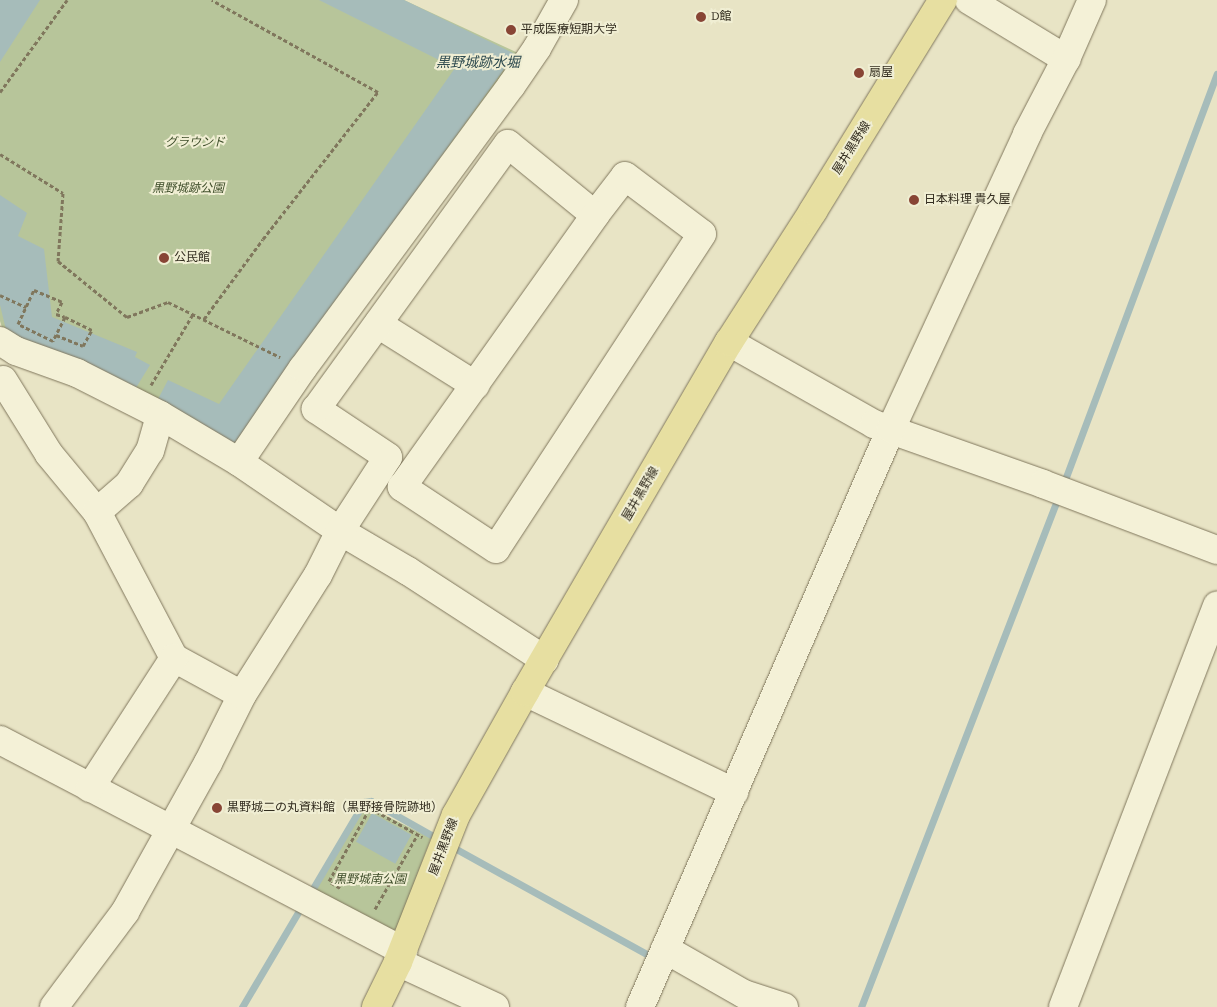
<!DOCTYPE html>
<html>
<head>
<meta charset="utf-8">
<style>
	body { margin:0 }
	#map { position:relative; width:1217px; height:1007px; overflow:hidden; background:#e8e4c5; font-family:Bitter,"Noto Sans JP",serif }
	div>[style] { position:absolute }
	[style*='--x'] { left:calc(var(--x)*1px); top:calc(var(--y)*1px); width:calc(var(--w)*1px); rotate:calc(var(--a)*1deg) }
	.green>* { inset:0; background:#b7c59a }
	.water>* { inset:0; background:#a6bcba; transform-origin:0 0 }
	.stream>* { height:7px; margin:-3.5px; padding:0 3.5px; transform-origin:3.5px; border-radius:3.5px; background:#a6bcba }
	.path>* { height:3px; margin-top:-1.5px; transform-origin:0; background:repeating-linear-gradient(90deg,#80775d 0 4px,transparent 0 6.5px) }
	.roads { filter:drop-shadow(0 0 1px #80775d) drop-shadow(0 0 1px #80775d) }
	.minor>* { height:28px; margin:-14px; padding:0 14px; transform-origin:14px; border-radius:14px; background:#f4f1d7 }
	.major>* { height:28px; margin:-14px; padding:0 14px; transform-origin:14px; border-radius:14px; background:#e7dfa1 }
	.dots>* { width:14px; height:14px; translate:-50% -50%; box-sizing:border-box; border:2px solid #f0eed3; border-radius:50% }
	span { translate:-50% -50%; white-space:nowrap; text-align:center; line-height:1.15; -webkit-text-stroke:4px #f0eed3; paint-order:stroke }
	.poi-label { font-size:12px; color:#322c1f }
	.left { translate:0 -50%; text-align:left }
	.park-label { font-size:12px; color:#3c4c28; font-style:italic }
	.street-label { font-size:12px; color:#322c1f }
	.water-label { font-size:14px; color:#304c50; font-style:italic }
</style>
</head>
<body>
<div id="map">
	<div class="green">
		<i style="clip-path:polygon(0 0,404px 0,518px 53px,234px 446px,4px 334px,0 321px)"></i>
		<i style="clip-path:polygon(366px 806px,431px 838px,397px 929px,378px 934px,310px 898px)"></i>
	</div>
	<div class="water">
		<i style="clip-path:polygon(0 0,40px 0,0 62px)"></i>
		<i style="clip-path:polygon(319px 0,404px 0,515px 54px,234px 444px,156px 403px,168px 380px,219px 404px,455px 68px)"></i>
		<i style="clip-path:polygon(0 195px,27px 213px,18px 236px,44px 249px,52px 317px,137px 352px,135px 357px,150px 365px,134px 391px,7px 334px,0 305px)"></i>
		<i style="left:372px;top:813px;width:45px;height:33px;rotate:29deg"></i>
	</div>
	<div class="stream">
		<i style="--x:1063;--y:485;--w:439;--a:-69.5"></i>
		<i style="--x:449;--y:845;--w:230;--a:28.9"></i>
		<i style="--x:309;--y:895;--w:108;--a:-59.4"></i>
		<i style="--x:364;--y:802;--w:7;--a:-8"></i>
		<i style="--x:371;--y:801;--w:79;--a:29.5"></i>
		<i style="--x:242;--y:1007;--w:120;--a:-59.4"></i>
		<i style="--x:861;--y:1007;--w:549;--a:-68.86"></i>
	</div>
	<div class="path">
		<i style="--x:0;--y:92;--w:114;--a:-53.9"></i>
		<i style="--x:0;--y:154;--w:74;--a:31.8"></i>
		<i style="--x:63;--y:193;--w:68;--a:94.2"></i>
		<i style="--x:58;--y:261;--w:89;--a:39.1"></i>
		<i style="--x:127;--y:317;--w:44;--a:-20.1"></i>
		<i style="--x:168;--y:302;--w:125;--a:26.2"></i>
		<i style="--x:34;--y:290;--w:30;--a:23"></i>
		<i style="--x:62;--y:302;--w:13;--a:117"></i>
		<i style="--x:56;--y:314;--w:9;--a:18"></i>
		<i style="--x:65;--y:317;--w:27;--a:117"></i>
		<i style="--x:53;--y:341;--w:39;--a:-154"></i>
		<i style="--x:18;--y:324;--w:38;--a:-65"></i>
		<i style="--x:0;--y:295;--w:29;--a:25"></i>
		<i style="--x:204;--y:319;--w:99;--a:-53.6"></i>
		<i style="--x:263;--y:239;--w:187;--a:-52"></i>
		<i style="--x:378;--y:92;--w:190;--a:-151"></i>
		<i style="--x:56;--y:335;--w:29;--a:22"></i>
		<i style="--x:83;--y:346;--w:18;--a:-61"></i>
		<i style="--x:92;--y:330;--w:30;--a:-154"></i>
		<i style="--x:151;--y:385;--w:82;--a:-59.4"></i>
		<i style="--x:340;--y:888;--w:13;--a:-148"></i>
		<i style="--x:329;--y:881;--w:84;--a:-60.7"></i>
		<i style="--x:370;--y:808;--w:60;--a:29.1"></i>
		<i style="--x:375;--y:909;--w:86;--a:-60.2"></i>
	</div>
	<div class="roads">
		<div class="minor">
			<i style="--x:969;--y:0;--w:114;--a:31.3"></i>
			<i style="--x:378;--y:324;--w:115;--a:32.2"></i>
			<i style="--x:0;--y:341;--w:19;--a:32"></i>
			<i style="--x:16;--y:351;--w:65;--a:19.8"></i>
			<i style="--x:77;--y:373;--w:93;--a:26.8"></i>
			<i style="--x:160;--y:415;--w:92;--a:30.7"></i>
			<i style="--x:239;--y:462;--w:122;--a:34.3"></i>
			<i style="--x:340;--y:531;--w:79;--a:30.5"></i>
			<i style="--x:408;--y:571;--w:163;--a:33"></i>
			<i style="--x:729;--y:342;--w:167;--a:29.5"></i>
			<i style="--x:874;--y:424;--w:179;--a:19.5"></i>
			<i style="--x:1043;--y:484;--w:186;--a:20.8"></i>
			<i style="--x:3;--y:380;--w:87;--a:58.1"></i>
			<i style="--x:49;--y:454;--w:75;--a:50.4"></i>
			<i style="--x:97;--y:512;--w:165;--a:62.2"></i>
			<i style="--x:174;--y:658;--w:77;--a:28.6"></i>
			<i style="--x:239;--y:462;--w:114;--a:-55.8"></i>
			<i style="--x:303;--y:368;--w:350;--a:-53.6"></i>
			<i style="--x:511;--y:86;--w:46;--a:-55.6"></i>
			<i style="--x:537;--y:48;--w:55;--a:-60.6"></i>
			<i style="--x:97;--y:512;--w:43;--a:-41.2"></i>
			<i style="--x:129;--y:484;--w:39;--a:-58"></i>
			<i style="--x:150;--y:451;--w:37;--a:-74"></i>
			<i style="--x:525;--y:692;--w:232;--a:25.6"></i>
			<i style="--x:0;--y:740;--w:455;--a:27.6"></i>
			<i style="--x:90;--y:788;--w:155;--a:-57.1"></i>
			<i style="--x:665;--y:949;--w:91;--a:29.7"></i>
			<i style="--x:744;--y:994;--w:42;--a:18"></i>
			<i style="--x:398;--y:962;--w:107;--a:24.9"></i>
			<i style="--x:54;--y:1007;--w:119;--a:-53.2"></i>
			<i style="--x:125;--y:912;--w:171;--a:-60.9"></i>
			<i style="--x:208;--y:763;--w:76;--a:-63.4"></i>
			<i style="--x:242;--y:695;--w:142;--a:-57.7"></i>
			<i style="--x:318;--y:575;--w:49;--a:-63.4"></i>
			<i style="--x:340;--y:531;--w:88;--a:-57"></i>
			<i style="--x:388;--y:457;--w:87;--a:-146.3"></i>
			<i style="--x:316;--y:409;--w:327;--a:-54.1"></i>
			<i style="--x:508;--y:144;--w:112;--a:39.2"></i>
			<i style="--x:595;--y:215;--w:49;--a:-52.4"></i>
			<i style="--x:625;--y:176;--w:96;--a:37"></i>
			<i style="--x:702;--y:234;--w:376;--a:123.2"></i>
			<i style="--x:496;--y:549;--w:113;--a:-146.6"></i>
			<i style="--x:402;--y:487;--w:334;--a:-54.6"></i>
			<i style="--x:640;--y:1007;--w:630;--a:-66.53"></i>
			<i style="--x:891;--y:429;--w:325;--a:-65.2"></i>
			<i style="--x:1027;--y:134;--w:85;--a:-62.5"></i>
			<i style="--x:1066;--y:59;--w:64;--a:-66.2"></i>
			<i style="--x:1063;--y:1007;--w:430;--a:-69"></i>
		</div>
		<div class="major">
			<i style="--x:376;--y:1007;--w:50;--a:-63.9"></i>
			<i style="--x:398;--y:962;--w:158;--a:-68.5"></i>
			<i style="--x:456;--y:815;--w:141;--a:-60.7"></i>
			<i style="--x:525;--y:692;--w:405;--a:-59.8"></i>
			<i style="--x:729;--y:342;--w:156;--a:-57.3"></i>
			<i style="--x:813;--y:211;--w:248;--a:-58.4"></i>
		</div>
	</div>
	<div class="dots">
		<i style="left:701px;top:17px;background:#884535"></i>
		<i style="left:511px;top:30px;background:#884535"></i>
		<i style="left:859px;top:73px;background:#884535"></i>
		<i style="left:914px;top:200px;background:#884535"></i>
		<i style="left:164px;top:258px;background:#884535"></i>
		<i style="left:217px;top:808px;background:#884535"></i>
	</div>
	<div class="poi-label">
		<span class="left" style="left:711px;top:17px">D館</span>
		<span class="left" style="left:521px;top:30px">平成医療短期大学</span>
		<span class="left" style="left:869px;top:73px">扇屋</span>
		<span class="left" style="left:924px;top:200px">日本料理 貴久屋</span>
		<span class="left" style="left:174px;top:258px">公民館</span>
		<span class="left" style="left:227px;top:808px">黒野城二の丸資料館（黒野接骨院跡地）</span>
	</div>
	<div class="park-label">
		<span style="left:195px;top:143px">グラウンド</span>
		<span style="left:188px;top:189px">黒野城跡公園</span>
		<span style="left:370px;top:880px">黒野城南公園</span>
	</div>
	<div class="street-label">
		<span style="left:852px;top:148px;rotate:-58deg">屋井黒野線</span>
		<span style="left:641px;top:494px;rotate:-60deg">屋井黒野線</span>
		<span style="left:444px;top:847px;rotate:-69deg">屋井黒野線</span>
	</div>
	<div class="water-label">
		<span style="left:478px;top:63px">黒野城跡水堀</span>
	</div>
</div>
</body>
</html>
